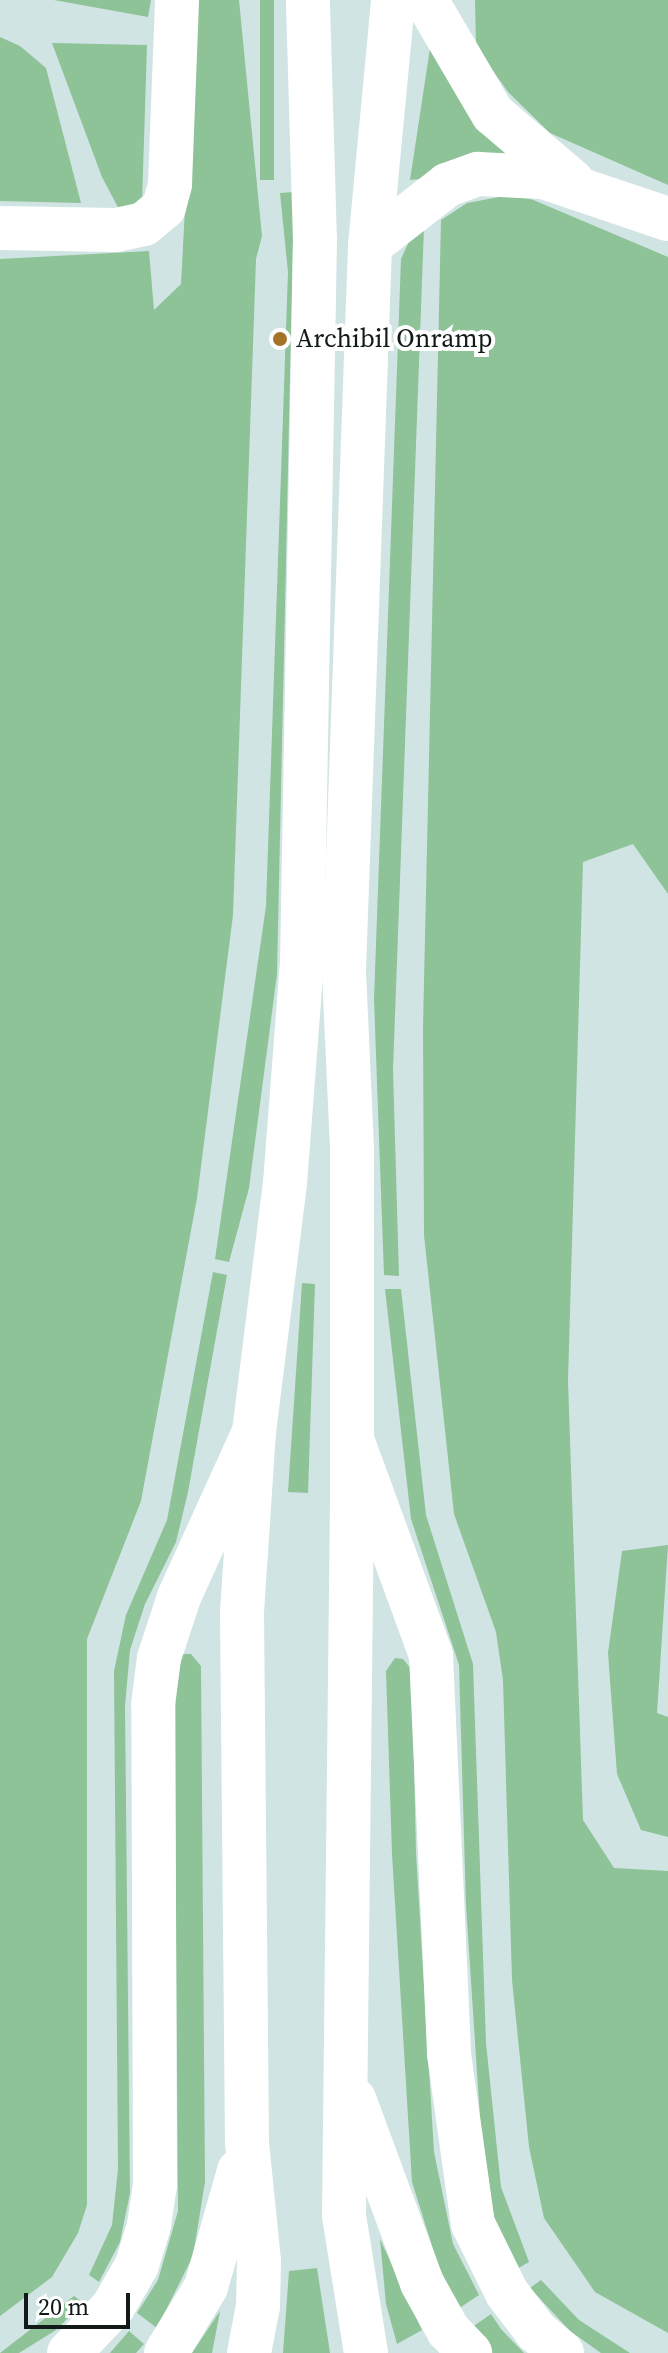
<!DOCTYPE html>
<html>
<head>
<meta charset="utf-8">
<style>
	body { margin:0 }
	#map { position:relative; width:668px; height:2353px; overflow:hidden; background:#d0e4e4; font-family:"Source Serif 4",serif }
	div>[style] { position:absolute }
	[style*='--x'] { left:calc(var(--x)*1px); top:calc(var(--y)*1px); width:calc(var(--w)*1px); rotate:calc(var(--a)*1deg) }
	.green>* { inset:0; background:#8ec297; transform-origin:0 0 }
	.minor>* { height:44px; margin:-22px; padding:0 22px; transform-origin:22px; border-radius:22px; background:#fff }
	.major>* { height:44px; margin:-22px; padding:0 22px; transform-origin:22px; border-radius:22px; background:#fff }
	.dots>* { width:22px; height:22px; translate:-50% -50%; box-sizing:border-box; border:4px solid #fff; border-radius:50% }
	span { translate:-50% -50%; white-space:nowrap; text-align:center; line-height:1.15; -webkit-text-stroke:8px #fff; paint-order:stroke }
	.poi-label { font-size:26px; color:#121919 }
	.left { translate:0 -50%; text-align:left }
	.scale { position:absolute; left:24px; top:2293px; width:106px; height:36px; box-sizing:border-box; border:4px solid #121919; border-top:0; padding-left:10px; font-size:24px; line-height:28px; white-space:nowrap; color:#121919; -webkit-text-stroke:6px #fff; paint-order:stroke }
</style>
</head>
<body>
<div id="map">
	<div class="green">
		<i style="clip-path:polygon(54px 0,151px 0,148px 17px)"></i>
		<i style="clip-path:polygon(196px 0,239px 0,262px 236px,256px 259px,233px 915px,197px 1198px,141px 1501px,87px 1639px,87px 2205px,78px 2233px,52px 2277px,0 2316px,0 259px,149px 251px,154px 310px,181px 284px)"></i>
		<i style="left:260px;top:0;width:14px;height:180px"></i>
		<i style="clip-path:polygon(475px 0,668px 0,668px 185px,550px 133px,508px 92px,476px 47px)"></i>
		<i style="clip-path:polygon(432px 35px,537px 166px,410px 180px)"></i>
		<i style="clip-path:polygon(0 37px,20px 46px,46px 68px,81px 203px,0 201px)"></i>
		<i style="clip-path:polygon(52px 43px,147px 45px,142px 203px,122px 215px,102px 177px)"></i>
		<i style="clip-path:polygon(294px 192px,277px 974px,249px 1188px,229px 1262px,215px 1259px,266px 906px,288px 272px,280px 193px)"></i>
		<i style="clip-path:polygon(505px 196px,531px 199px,668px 257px,668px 894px,633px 844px,583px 862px,568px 1381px,583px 1820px,614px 1868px,668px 1871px,668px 2333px,595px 2292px,544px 2218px,529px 2147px,512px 1980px,503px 1680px,496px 1632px,454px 1514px,424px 1235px,423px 1027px,441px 220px,467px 203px)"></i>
		<i style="clip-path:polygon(424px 227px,393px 1070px,399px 1276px,384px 1275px,374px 999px,401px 259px,410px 239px)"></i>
		<i style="clip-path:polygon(213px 1272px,227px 1275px,188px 1492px,176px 1542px,145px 1604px,130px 1650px,125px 1706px,130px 2193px,120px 2242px,99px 2282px,89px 2275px,112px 2225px,118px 2169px,114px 1671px,126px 1615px,167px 1520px)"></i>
		<i style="clip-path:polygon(302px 1283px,315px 1284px,308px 1493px,288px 1492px)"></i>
		<i style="clip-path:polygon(385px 1289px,401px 1289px,426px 1515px,473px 1664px,486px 2043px,501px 2187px,529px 2262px,517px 2269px,494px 2218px,480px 2118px,466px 1905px,459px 1665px,411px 1519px)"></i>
		<i style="clip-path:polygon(668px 1545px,657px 1713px,668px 1717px,668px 1837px,641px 1830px,617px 1774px,608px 1653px,622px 1551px)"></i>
		<i style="clip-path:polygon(183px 1654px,191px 1654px,201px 1666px,205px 2182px,193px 2256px,157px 2328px,137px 2313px,158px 2280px,178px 2211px,174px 1667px)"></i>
		<i style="clip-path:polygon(395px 1658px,403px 1659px,412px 1670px,416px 1853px,434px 2152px,453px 2244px,479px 2295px,458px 2309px,443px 2281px,412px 2182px,392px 1854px,386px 1671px)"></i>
		<i style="clip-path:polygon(380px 2239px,422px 2330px,397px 2344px,386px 2304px)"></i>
		<i style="clip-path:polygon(317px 2268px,330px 2353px,283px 2353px,289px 2271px)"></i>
		<i style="clip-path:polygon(541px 2280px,579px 2320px,630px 2353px,601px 2353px,570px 2331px,530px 2288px)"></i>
		<i style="clip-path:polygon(74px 2296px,83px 2303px,56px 2330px,19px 2353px,0 2353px)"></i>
		<i style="clip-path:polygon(220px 2311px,212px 2353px,192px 2353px)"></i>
		<i style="clip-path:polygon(491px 2314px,501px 2329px,524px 2353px,491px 2353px,482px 2342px,471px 2328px)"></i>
		<i style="clip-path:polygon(129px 2331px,144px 2344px,136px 2353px,110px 2353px)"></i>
	</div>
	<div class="minor">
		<i style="--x:426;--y:0;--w:132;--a:59.6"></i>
		<i style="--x:493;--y:114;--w:104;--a:40.3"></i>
		<i style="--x:0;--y:228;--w:116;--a:1"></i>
		<i style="--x:116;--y:230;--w:29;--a:-12"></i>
		<i style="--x:144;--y:224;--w:26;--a:-40"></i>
		<i style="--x:164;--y:207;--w:24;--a:-75"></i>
		<i style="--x:170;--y:184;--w:184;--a:-87.8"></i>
		<i style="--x:370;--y:245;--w:98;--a:-37.9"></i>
		<i style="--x:447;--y:185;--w:33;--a:-20"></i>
		<i style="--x:478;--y:174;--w:65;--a:2.6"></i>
		<i style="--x:543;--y:177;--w:132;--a:18.6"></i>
		<i style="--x:353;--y:1442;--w:227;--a:69.9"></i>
		<i style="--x:431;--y:1655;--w:399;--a:87.4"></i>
		<i style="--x:449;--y:2054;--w:172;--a:82"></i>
		<i style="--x:473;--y:2224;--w:77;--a:63.8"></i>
		<i style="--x:507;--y:2293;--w:48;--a:52.7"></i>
		<i style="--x:536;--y:2331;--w:34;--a:40"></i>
		<i style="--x:69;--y:2353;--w:64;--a:-46.3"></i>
		<i style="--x:113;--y:2307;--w:48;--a:-60.3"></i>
		<i style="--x:137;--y:2265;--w:42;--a:-73.3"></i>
		<i style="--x:149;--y:2225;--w:40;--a:-81.5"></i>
		<i style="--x:155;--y:2185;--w:480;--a:-90.2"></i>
		<i style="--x:153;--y:1705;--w:47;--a:-82.7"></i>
		<i style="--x:159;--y:1658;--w:64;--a:-71.8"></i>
		<i style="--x:179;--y:1597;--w:179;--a:-65.6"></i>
	</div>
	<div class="major">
		<i style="--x:354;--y:2099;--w:196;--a:69.7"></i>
		<i style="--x:422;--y:2283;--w:54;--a:61"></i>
		<i style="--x:448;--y:2330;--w:32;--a:46"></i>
		<i style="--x:166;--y:2353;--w:77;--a:-58.8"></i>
		<i style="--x:206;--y:2287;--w:121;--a:-74.1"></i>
		<i style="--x:249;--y:2353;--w:48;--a:-79.2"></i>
		<i style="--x:258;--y:2306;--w:45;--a:-88.7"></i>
		<i style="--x:259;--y:2261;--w:120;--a:-95.8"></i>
		<i style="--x:247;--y:2142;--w:530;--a:-90.54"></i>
		<i style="--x:242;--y:1612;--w:180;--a:-86.2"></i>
		<i style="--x:254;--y:1432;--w:251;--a:-82.9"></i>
		<i style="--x:285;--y:1183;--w:220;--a:-85.6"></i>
		<i style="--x:302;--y:964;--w:723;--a:-88.97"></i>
		<i style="--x:315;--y:241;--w:241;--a:-91.7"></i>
		<i style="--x:366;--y:2353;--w:139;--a:-99.1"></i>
		<i style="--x:344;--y:2216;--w:715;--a:-89.36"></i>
		<i style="--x:352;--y:1501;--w:353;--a:-90"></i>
		<i style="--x:352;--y:1148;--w:179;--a:-92.6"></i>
		<i style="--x:344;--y:969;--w:724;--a:-87.94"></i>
		<i style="--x:370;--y:245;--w:246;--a:-84.6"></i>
	</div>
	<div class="dots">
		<i style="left:280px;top:339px;background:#a47328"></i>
	</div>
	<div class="poi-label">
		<span class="left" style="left:296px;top:339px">Archibil Onramp</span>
	</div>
	<div class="scale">20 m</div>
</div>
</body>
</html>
